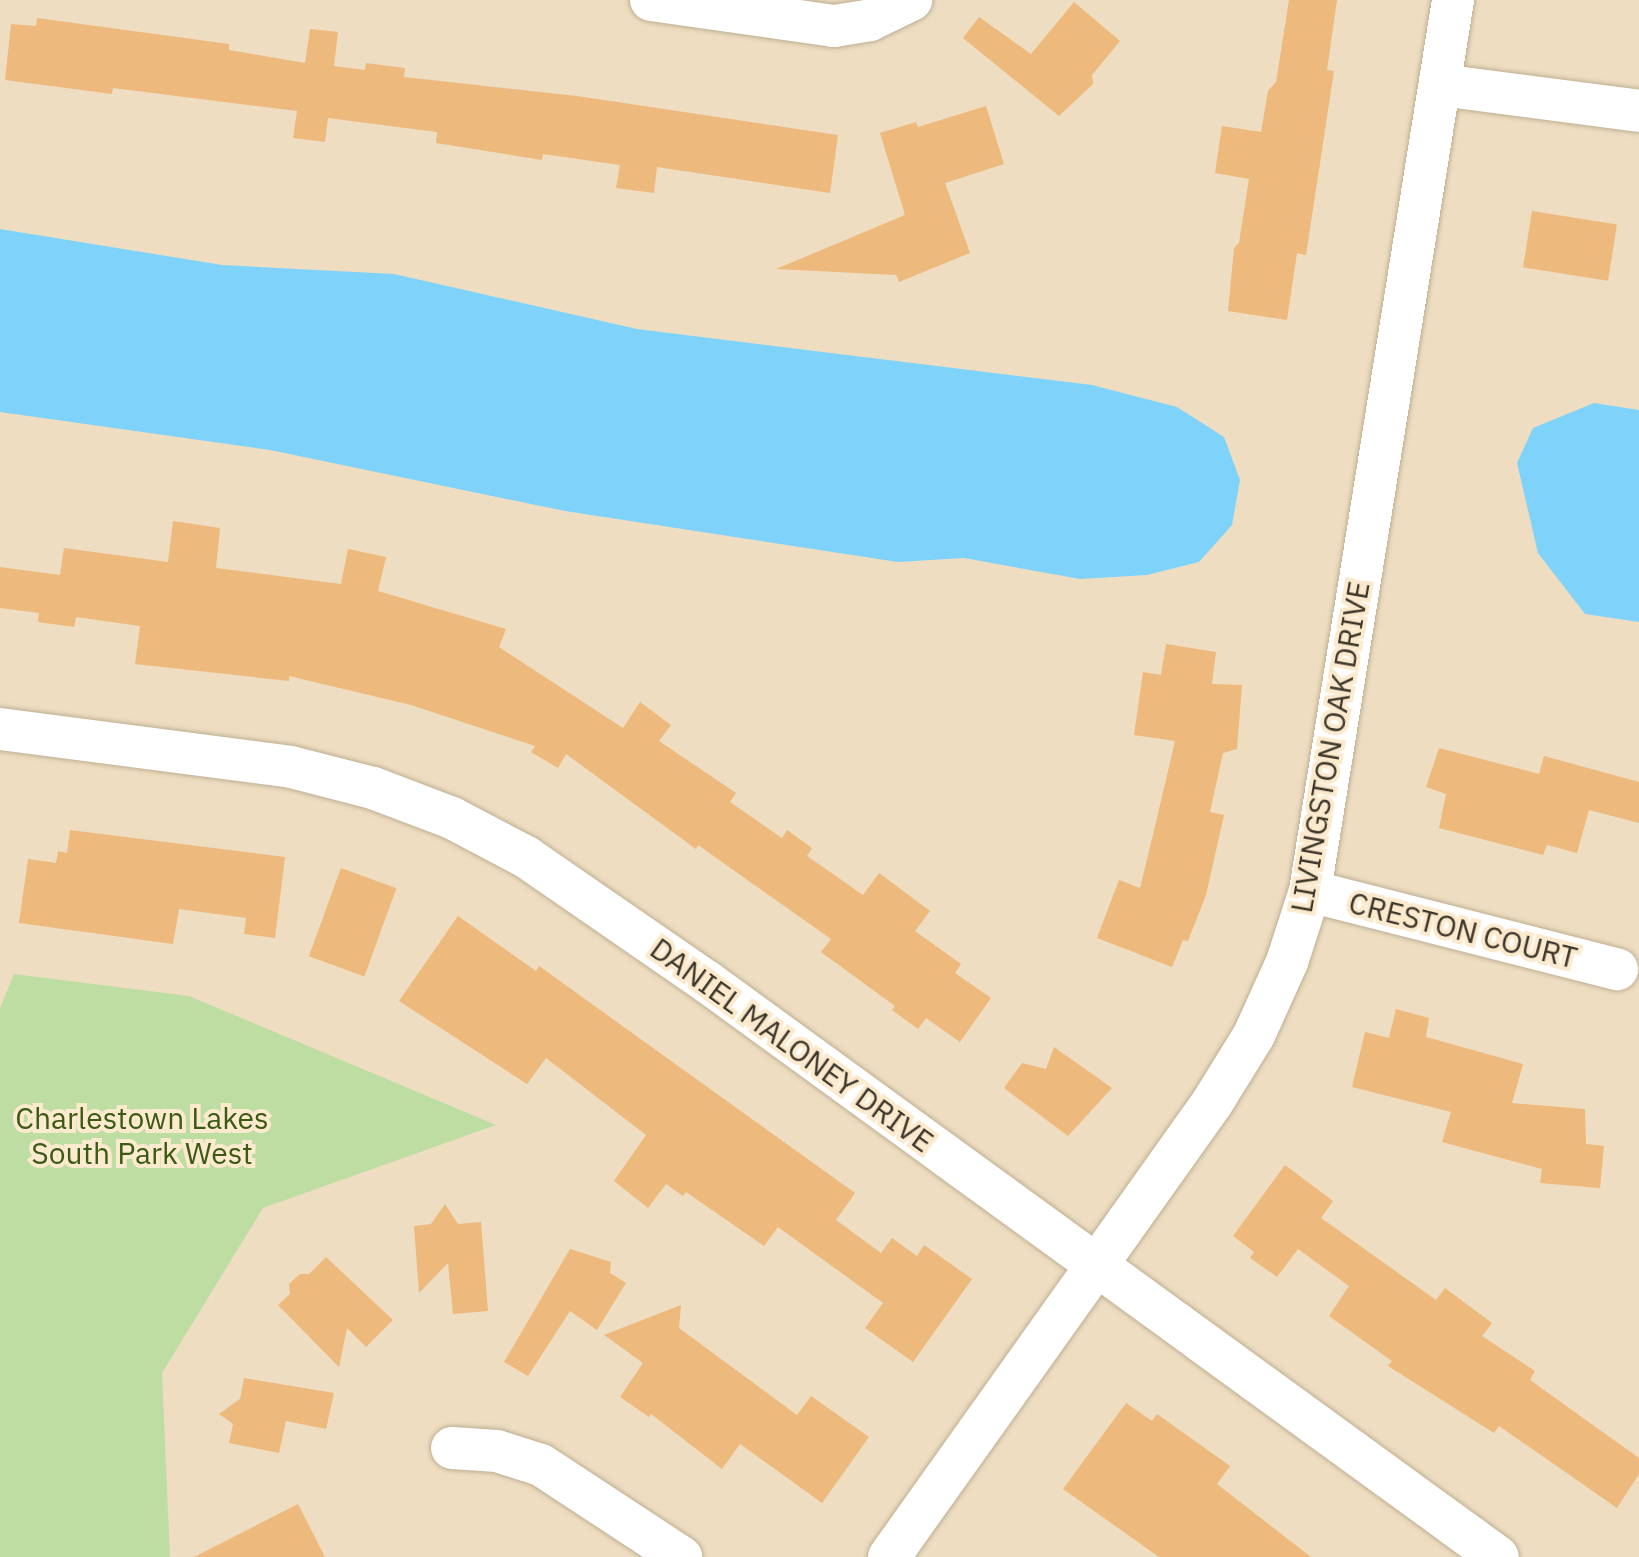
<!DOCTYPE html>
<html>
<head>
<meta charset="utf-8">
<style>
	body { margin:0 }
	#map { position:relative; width:1639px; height:1557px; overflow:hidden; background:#eeddc0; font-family:"IBM Plex Sans",sans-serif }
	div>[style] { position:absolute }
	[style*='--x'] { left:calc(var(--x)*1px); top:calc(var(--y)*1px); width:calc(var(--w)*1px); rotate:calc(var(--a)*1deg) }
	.green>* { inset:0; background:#bedda3 }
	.water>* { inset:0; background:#7fd3fa }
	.building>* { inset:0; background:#edb97c; transform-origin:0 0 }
	.roads { filter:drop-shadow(0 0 2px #beae92) drop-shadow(0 0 2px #beae92) }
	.minor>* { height:42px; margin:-21px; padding:0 21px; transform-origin:21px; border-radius:21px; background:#fff }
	span { translate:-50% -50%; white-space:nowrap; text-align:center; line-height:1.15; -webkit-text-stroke:8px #fbeacd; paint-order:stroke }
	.street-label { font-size:30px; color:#3c352a }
	.park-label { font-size:30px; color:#3b5a14 }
</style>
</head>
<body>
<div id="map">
	<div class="green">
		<i style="clip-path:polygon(14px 974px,189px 996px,496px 1125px,263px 1208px,162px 1373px,170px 1557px,0 1557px,0 1008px)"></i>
	</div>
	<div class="water">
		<i style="clip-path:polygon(0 229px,222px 265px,394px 274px,637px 329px,1092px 385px,1177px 407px,1224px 437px,1240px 480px,1232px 525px,1199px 562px,1147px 575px,1080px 579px,964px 558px,898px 562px,565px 511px,270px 450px,0 412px)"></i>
		<i style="clip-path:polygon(1594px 403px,1639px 410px,1639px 622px,1585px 614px,1538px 553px,1517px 463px,1533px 428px)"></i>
	</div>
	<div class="building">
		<i style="clip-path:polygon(1289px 0,1337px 0,1327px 70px,1334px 71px,1306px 255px,1297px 253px,1287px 320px,1228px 311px,1234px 248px,1239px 243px,1249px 179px,1215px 173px,1222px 126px,1261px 132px,1268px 91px,1276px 82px)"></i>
		<i style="clip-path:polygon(1074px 2px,1120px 41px,1092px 75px,1093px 84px,1059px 116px,963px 38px,979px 17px,1031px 54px)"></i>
		<i style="clip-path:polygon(37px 18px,229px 44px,229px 50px,305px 63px,310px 29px,338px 32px,334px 66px,365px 70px,366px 63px,405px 68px,404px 77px,577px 96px,838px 135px,830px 193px,657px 167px,654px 193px,616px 188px,620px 165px,543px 154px,542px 160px,436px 143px,437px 132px,328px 118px,325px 142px,293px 138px,297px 111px,113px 88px,112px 94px,5px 80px,11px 24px,36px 26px)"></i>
		<i style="clip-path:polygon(986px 106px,1004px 164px,945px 183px,970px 253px,899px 282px,896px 275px,776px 269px,905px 215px,880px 133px,916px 122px,918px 127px)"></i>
		<i style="left:1532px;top:211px;width:86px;height:57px;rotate:9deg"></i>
		<i style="clip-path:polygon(173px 521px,220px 528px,216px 568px,341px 584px,348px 549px,386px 557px,378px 591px,506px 629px,499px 647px,623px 728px,640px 702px,671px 725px,659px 741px,736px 793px,730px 802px,782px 838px,787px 830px,812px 848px,807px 856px,863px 895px,879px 873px,930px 911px,915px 931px,961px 964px,955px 973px,991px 998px,960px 1042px,926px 1018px,918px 1029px,892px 1010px,895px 1006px,821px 952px,831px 939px,698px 845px,696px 849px,566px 754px,558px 768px,531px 752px,535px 746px,411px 705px,289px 676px,289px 681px,135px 664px,140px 626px,76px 617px,74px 627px,38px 622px,39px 613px,0 608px,0 567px,60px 575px,64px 548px,168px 562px)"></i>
		<i style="clip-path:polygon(1166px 644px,1216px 652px,1212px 684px,1242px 685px,1237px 749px,1223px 753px,1210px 812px,1224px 815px,1206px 895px,1188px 941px,1183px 940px,1172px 967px,1097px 938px,1119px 880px,1140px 888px,1157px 818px,1175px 741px,1134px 735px,1143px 672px,1161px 675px)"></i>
		<i style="clip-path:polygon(1439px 748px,1539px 774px,1544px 756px,1639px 782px,1639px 823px,1589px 810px,1577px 853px,1547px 845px,1543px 855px,1439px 828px,1446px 794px,1426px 787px)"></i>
		<i style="clip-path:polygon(70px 830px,285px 857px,275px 938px,244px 934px,246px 918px,179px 909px,173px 944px,19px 923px,28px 859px,56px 863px,58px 851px,67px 853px)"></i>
		<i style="left:341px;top:868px;width:59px;height:94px;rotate:20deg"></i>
		<i style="clip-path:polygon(458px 916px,536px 971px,539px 966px,855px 1193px,836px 1220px,881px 1253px,892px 1238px,917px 1256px,924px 1245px,972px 1279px,913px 1362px,865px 1328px,883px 1303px,778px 1227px,764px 1246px,686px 1192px,683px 1196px,666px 1184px,648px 1208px,614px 1181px,646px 1135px,546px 1058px,527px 1084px,399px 1001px)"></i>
		<i style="clip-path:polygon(1396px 1009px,1429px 1018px,1426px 1037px,1523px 1064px,1512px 1103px,1585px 1109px,1586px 1144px,1604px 1146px,1600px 1188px,1540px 1183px,1542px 1169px,1442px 1142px,1451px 1112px,1352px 1087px,1365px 1032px,1389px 1038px)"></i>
		<i style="clip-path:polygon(1054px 1047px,1112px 1088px,1068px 1136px,1004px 1088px,1022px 1063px,1046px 1069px)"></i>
		<i style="clip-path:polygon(1285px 1165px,1333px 1201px,1321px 1218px,1436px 1300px,1445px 1288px,1492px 1323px,1482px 1336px,1535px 1371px,1530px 1380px,1639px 1458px,1639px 1474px,1617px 1508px,1499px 1426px,1494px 1433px,1388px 1366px,1392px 1361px,1329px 1316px,1349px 1286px,1298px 1249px,1277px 1277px,1250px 1258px,1254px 1252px,1233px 1236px)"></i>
		<i style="clip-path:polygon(445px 1204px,458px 1224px,481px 1222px,488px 1311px,453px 1314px,448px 1263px,419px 1293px,414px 1226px,431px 1224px)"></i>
		<i style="clip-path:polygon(570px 1249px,611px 1262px,610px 1273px,626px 1283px,597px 1330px,570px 1311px,528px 1376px,504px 1362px)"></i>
		<i style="clip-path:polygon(326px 1257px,393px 1320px,366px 1347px,347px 1328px,339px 1367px,278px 1305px,290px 1294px,289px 1284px,300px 1274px,309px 1274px)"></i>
		<i style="clip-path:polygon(681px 1305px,679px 1328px,797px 1415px,811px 1396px,869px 1437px,822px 1503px,740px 1444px,722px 1469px,651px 1414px,649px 1417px,620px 1397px,643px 1363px,604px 1335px)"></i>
		<i style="clip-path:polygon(244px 1378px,334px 1393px,326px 1429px,286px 1421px,279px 1453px,229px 1443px,233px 1424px,219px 1414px,240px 1399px)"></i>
		<i style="clip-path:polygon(1126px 1403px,1152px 1421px,1157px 1414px,1230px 1466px,1217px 1484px,1311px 1557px,1159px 1557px,1063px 1489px)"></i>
		<i style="clip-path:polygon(298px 1504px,325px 1557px,194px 1557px)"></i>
	</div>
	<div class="roads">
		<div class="minor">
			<i style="--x:651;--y:0;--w:185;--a:8.1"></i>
			<i style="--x:834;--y:26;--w:36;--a:-9"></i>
			<i style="--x:870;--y:20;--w:46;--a:-26"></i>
			<i style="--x:1440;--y:85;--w:201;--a:7.4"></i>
			<i style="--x:0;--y:729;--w:293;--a:7.4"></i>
			<i style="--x:291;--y:767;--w:85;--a:14.4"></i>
			<i style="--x:373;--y:788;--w:85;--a:20.8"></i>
			<i style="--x:452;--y:818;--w:84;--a:27.8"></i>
			<i style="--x:526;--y:857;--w:219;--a:34.6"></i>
			<i style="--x:706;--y:981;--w:979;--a:36.03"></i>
			<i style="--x:1310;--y:891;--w:317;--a:14.3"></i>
			<i style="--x:452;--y:1448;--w:45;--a:3.8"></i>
			<i style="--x:497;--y:1451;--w:46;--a:17.7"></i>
			<i style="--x:541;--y:1465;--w:168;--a:33.3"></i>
			<i style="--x:889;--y:1557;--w:557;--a:-54.57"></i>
			<i style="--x:1212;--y:1103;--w:80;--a:-58.3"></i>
			<i style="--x:1254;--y:1035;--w:80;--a:-65.7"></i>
			<i style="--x:1287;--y:962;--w:75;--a:-72.1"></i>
			<i style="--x:1310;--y:891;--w:902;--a:-80.88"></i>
		</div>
	</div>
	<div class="street-label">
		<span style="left:1330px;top:747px;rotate:-80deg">LIVINGSTON OAK DRIVE</span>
		<span style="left:1463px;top:930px;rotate:14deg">CRESTON COURT</span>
		<span style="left:792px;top:1045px;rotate:36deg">DANIEL MALONEY DRIVE</span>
	</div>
	<div class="park-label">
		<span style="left:142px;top:1135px">Charlestown Lakes<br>South Park West</span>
	</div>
</div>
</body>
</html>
